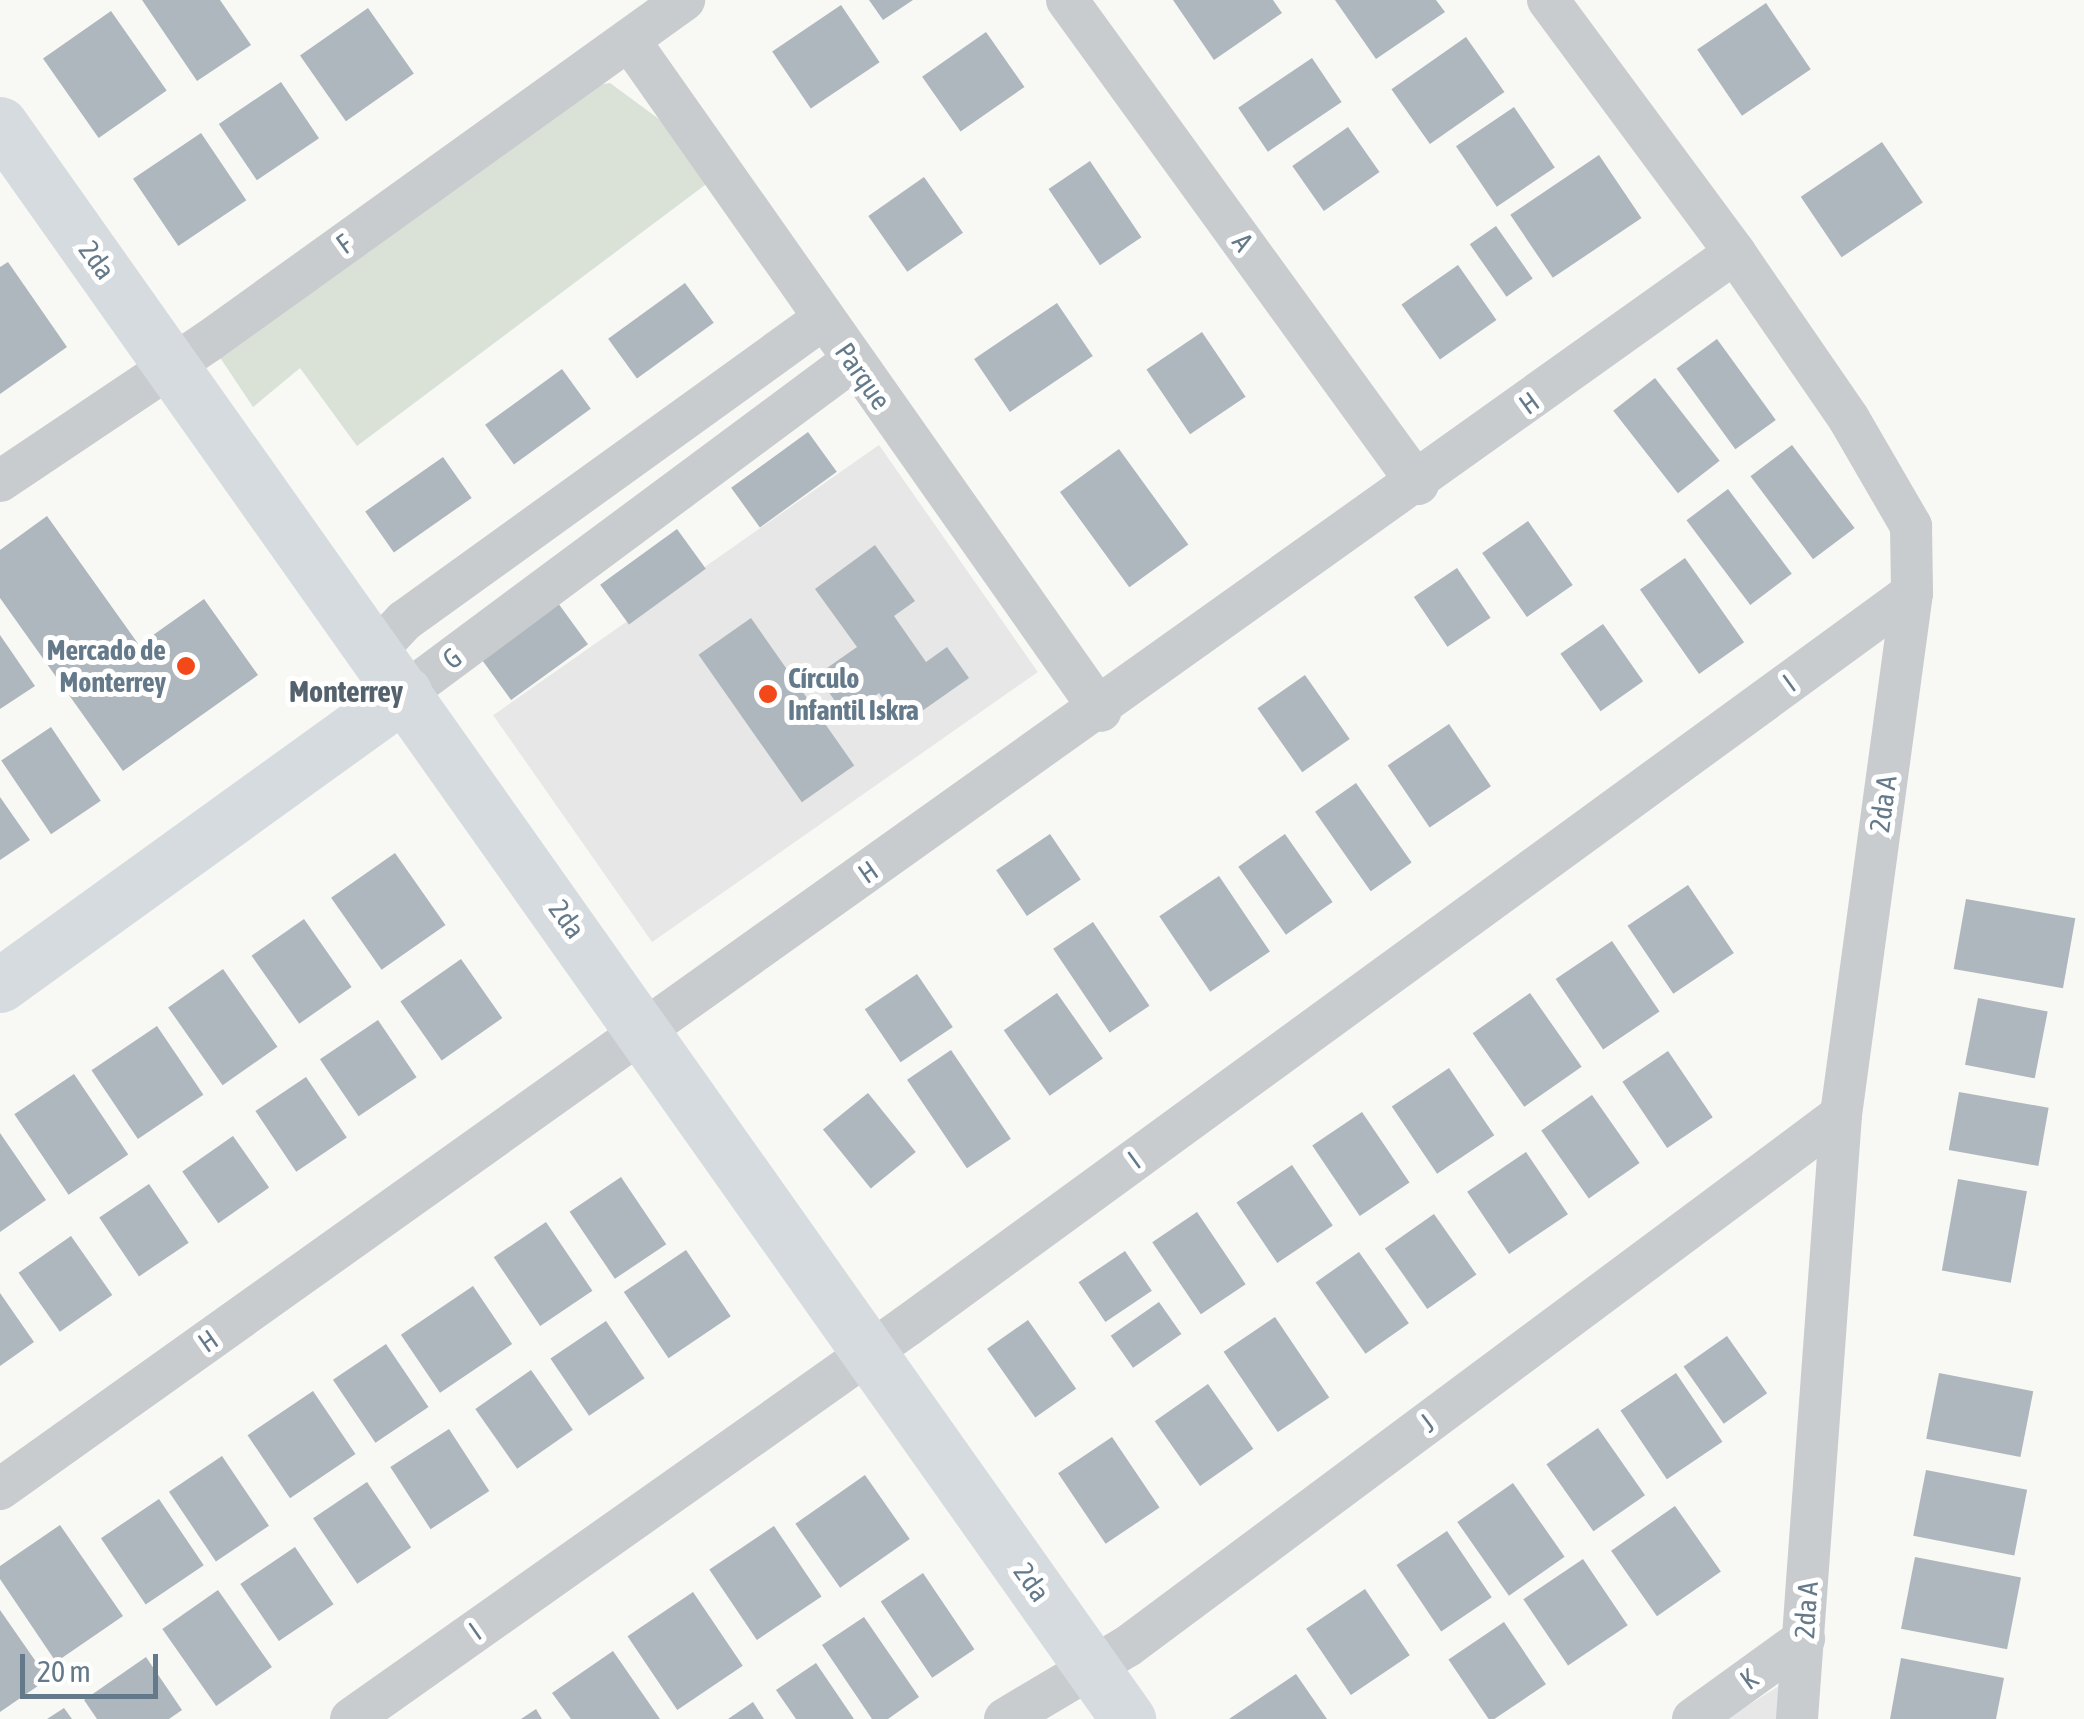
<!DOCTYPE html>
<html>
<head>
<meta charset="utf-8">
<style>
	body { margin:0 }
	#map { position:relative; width:2084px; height:1719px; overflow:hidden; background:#f8f8f5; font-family:"Asap Condensed",sans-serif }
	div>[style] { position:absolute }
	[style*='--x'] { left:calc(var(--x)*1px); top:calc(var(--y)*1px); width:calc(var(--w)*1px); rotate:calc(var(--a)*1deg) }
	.built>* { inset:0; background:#e6e7e6; transform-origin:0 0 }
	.green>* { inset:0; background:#dae1d6 }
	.building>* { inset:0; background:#aeb7bd; transform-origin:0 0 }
	.street>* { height:42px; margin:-21px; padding:0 21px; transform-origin:21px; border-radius:21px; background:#c8cccf }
	.secondary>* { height:55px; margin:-27.5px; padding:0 27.5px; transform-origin:27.5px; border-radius:27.5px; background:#d6dbdf }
	.dots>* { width:28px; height:28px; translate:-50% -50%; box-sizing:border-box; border:5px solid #fff; border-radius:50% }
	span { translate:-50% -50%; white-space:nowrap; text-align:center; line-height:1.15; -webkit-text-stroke:10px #fff; paint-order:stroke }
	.street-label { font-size:28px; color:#647989 }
	.poi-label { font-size:28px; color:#647989; font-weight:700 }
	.right { translate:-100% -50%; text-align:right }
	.left { translate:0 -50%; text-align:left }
	.neighbourhood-label { font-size:30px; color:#53626d; font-weight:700 }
	.scale { position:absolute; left:20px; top:1654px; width:138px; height:45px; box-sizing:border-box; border:5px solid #647989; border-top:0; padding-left:12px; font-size:30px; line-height:35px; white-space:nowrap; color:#647989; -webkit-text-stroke:8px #fff; paint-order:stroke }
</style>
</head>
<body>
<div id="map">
	<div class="built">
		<i style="left:879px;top:445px;width:277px;height:471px;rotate:55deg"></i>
		<i style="clip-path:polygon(1782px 1684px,1778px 1719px,1729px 1719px,1744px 1708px)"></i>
	</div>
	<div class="green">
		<i style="clip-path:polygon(610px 83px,667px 125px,713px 179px,357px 446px,300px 368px,253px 407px,217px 353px,572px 89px)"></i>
	</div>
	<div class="building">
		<i style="clip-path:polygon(142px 0,220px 0,251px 45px,197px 81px)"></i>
		<i style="clip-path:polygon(869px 0,913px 0,883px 20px)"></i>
		<i style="clip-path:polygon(1173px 0,1273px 0,1282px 13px,1214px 60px)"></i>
		<i style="clip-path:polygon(1335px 0,1436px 0,1445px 12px,1376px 59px)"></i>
		<i style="left:1766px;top:3px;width:80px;height:83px;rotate:56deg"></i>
		<i style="left:841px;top:5px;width:69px;height:83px;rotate:56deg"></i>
		<i style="left:368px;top:8px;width:80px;height:83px;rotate:55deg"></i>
		<i style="left:111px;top:11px;width:97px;height:83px;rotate:55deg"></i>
		<i style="left:986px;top:32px;width:67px;height:78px;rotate:55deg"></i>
		<i style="left:1466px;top:37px;width:67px;height:91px;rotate:55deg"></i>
		<i style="left:1312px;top:58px;width:53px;height:89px;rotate:56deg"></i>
		<i style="left:281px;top:82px;width:68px;height:75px;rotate:56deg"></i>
		<i style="left:1514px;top:107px;width:73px;height:70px;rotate:56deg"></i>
		<i style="left:1348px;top:127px;width:55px;height:68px;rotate:55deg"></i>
		<i style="left:201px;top:133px;width:81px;height:82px;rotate:56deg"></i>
		<i style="left:1882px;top:142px;width:73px;height:98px;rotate:56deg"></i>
		<i style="left:1599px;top:155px;width:76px;height:107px;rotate:56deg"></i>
		<i style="left:1090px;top:161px;width:92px;height:50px;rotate:56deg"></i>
		<i style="left:924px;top:177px;width:68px;height:68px;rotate:55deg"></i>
		<i style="left:1496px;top:226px;width:64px;height:32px;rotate:55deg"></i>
		<i style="clip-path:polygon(8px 262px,67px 347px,0 394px,0 267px)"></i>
		<i style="left:1458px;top:265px;width:67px;height:69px;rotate:55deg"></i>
		<i style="left:685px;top:283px;width:49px;height:95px;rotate:54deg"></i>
		<i style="left:1057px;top:303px;width:64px;height:100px;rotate:56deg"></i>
		<i style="left:1202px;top:332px;width:78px;height:67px;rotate:56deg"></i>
		<i style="left:1717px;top:339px;width:100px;height:50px;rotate:54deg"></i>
		<i style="left:562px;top:369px;width:49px;height:95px;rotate:54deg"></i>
		<i style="left:1655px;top:378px;width:105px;height:53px;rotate:52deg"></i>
		<i style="left:808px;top:432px;width:49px;height:95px;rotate:54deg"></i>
		<i style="left:1792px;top:445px;width:104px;height:52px;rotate:53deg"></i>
		<i style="left:1119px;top:449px;width:118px;height:73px;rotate:54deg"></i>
		<i style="left:443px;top:457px;width:50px;height:95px;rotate:55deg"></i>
		<i style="left:1728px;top:489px;width:106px;height:52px;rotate:53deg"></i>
		<i style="clip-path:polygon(47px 516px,139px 645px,204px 599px,258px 675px,123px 771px,0 598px,0 550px)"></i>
		<i style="left:1528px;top:521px;width:78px;height:56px;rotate:55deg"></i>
		<i style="left:677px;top:529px;width:49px;height:95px;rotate:54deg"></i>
		<i style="clip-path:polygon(875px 545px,915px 601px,894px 616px,926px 662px,947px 647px,969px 678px,902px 725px,879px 693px,846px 717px,817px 675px,857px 647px,815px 589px)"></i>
		<i style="left:1685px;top:558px;width:103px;height:55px;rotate:55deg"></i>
		<i style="left:1457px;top:568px;width:60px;height:52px;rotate:56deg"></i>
		<i style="left:558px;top:603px;width:51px;height:95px;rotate:54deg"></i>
		<i style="left:751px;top:618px;width:180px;height:64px;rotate:55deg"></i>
		<i style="left:1603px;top:624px;width:70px;height:52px;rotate:55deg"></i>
		<i style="clip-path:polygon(0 635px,35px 686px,0 709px)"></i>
		<i style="left:1305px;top:675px;width:78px;height:58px;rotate:55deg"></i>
		<i style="left:1449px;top:724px;width:75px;height:74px;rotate:56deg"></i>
		<i style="left:51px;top:727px;width:89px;height:60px;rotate:56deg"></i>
		<i style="left:1356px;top:783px;width:97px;height:50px;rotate:55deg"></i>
		<i style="clip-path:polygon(0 797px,30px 840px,0 860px)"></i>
		<i style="left:1050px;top:834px;width:55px;height:65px;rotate:56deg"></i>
		<i style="left:1285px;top:834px;width:83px;height:57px;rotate:55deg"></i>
		<i style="left:395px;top:853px;width:88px;height:78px;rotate:55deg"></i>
		<i style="left:1219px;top:876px;width:91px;height:72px;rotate:56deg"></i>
		<i style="left:1688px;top:885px;width:82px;height:73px;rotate:56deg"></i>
		<i style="left:1966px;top:899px;width:111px;height:71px;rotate:10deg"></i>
		<i style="left:304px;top:919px;width:83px;height:64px;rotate:55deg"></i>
		<i style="left:1093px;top:922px;width:101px;height:48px;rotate:56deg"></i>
		<i style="left:1612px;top:941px;width:85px;height:68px;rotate:56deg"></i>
		<i style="left:461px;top:959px;width:72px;height:74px;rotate:55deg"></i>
		<i style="left:223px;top:969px;width:95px;height:67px;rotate:55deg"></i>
		<i style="left:917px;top:974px;width:64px;height:63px;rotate:56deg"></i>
		<i style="left:1057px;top:993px;width:80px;height:65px;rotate:55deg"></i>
		<i style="left:1530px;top:993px;width:90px;height:70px;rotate:55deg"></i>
		<i style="left:1978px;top:998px;width:71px;height:68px;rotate:11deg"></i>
		<i style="left:378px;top:1020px;width:69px;height:70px;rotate:56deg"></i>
		<i style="left:157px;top:1026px;width:83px;height:79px;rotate:56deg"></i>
		<i style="left:951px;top:1050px;width:107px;height:53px;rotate:56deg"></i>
		<i style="left:1668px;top:1051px;width:80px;height:55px;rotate:56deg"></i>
		<i style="left:1449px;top:1068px;width:81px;height:69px;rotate:56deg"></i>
		<i style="left:74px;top:1074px;width:97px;height:72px;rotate:56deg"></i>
		<i style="left:306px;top:1077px;width:73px;height:61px;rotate:56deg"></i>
		<i style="left:1959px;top:1092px;width:91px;height:59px;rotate:10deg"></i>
		<i style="left:868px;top:1093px;width:76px;height:58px;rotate:51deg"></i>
		<i style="left:1592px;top:1095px;width:83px;height:62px;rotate:55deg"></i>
		<i style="left:1362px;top:1112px;width:85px;height:60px;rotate:56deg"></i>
		<i style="clip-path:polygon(0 1133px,46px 1200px,0 1232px)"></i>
		<i style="left:233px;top:1136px;width:63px;height:62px;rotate:55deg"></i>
		<i style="left:1526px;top:1152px;width:75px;height:71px;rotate:56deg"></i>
		<i style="left:1292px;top:1165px;width:73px;height:67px;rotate:56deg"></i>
		<i style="left:621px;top:1177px;width:81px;height:62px;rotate:56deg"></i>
		<i style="left:1958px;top:1179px;width:70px;height:93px;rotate:10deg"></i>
		<i style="left:149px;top:1184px;width:71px;height:60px;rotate:56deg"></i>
		<i style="left:1197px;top:1212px;width:87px;height:54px;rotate:56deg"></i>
		<i style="left:1434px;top:1214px;width:74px;height:60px;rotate:55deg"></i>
		<i style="left:546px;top:1222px;width:83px;height:63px;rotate:56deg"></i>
		<i style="left:71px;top:1236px;width:72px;height:64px;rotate:55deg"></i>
		<i style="left:686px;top:1250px;width:80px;height:75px;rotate:56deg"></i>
		<i style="left:1125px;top:1251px;width:48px;height:56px;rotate:56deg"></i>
		<i style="left:1359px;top:1252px;width:87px;height:53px;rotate:55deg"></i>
		<i style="left:473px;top:1286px;width:70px;height:87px;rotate:56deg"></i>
		<i style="clip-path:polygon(0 1293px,34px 1342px,0 1366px)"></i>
		<i style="left:1159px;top:1302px;width:39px;height:59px;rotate:55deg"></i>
		<i style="left:1275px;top:1317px;width:97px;height:62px;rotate:56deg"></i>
		<i style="left:1028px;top:1320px;width:84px;height:50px;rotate:55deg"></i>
		<i style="left:606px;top:1321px;width:69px;height:67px;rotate:56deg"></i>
		<i style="left:1727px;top:1336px;width:70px;height:53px;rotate:55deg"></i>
		<i style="left:386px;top:1344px;width:76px;height:64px;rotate:56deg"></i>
		<i style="left:531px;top:1370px;width:73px;height:68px;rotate:55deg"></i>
		<i style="left:1676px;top:1373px;width:83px;height:67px;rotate:56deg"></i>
		<i style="left:1939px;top:1373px;width:96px;height:67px;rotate:11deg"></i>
		<i style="left:1208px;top:1384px;width:79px;height:65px;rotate:55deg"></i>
		<i style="left:313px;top:1391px;width:76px;height:79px;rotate:56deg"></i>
		<i style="left:1598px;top:1428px;width:82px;height:63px;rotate:55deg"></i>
		<i style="left:449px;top:1429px;width:74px;height:70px;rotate:57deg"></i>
		<i style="left:1112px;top:1437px;width:85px;height:65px;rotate:56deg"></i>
		<i style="left:222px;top:1456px;width:84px;height:64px;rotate:56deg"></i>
		<i style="left:1926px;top:1470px;width:103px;height:67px;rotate:11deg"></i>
		<i style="left:865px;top:1475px;width:78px;height:85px;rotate:55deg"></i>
		<i style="left:367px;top:1482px;width:79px;height:65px;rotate:56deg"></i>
		<i style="left:1513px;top:1483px;width:90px;height:68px;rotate:55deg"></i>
		<i style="left:159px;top:1499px;width:80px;height:70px;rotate:56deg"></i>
		<i style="left:1675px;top:1506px;width:80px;height:78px;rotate:55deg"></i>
		<i style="clip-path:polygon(60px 1525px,123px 1616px,56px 1662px,0 1579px,0 1566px)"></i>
		<i style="left:774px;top:1526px;width:85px;height:78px;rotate:56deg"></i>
		<i style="left:1447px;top:1531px;width:80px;height:61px;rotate:56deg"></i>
		<i style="left:295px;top:1547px;width:69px;height:66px;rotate:56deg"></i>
		<i style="left:1915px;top:1557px;width:108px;height:73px;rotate:11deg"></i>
		<i style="left:1583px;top:1559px;width:80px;height:72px;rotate:56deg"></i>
		<i style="left:923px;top:1573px;width:92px;height:51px;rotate:56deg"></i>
		<i style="left:1365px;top:1589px;width:80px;height:71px;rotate:56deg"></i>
		<i style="left:218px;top:1590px;width:94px;height:68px;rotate:55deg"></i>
		<i style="left:693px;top:1592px;width:89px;height:79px;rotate:56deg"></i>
		<i style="clip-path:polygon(0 1610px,48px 1679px,0 1712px)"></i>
		<i style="clip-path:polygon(864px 1617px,919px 1697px,888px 1719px,872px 1719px,822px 1645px)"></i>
		<i style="left:1504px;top:1622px;width:75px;height:67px;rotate:56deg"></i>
		<i style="clip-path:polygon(613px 1651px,660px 1719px,571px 1719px,552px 1693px)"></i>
		<i style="clip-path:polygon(146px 1657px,182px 1710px,169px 1719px,97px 1719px,84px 1700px)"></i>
		<i style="clip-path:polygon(1901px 1658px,2004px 1678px,1996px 1719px,1890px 1719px)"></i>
		<i style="clip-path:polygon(816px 1663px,854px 1719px,796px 1719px,776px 1690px)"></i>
		<i style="clip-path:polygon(1296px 1674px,1327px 1719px,1229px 1719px)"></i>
		<i style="clip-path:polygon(753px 1702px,764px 1719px,728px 1719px)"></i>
		<i style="clip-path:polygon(64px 1708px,72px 1719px,47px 1719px)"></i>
		<i style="clip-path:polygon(536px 1709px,542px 1719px,521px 1719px)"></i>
	</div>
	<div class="street">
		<i style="--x:1067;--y:0;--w:598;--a:54.05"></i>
		<i style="--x:1548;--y:0;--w:315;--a:53.5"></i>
		<i style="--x:1735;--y:253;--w:201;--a:55.5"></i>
		<i style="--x:1849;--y:419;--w:124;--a:59.9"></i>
		<i style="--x:1911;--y:526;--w:67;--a:89.1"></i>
		<i style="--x:1912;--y:593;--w:527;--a:97.75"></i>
		<i style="--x:1841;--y:1115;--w:606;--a:94.17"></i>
		<i style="--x:629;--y:40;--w:820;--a:54.88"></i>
		<i style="--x:0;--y:481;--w:252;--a:-33.8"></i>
		<i style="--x:209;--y:341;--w:585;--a:-35.67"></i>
		<i style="--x:374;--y:653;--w:44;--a:-46.8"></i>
		<i style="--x:404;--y:621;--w:516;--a:-35.78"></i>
		<i style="--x:405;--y:693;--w:557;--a:-36.6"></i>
		<i style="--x:0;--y:1489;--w:2130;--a:-35.47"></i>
		<i style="--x:351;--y:1719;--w:681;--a:-35.25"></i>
		<i style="--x:907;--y:1326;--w:1244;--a:-36.11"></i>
		<i style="--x:1005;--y:1719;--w:143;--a:-30.7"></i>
		<i style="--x:1128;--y:1646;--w:889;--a:-36.68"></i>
		<i style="--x:1693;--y:1719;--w:137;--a:-35.8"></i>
	</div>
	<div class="secondary">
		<i style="--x:0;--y:124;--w:1954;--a:54.73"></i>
		<i style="--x:0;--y:985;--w:499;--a:-35.8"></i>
	</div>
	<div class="dots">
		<i style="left:186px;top:666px;background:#f3491a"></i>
		<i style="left:768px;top:694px;background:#f3491a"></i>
	</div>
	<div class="street-label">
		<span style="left:1243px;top:242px;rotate:54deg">A</span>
		<span style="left:344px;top:244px;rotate:-36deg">F</span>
		<span style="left:97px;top:260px;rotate:54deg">2da</span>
		<span style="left:863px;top:376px;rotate:55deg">Parque</span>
		<span style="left:1529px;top:403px;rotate:-36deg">H</span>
		<span style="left:452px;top:658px;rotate:-37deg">G</span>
		<span style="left:1789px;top:683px;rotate:-36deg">I</span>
		<span style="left:1883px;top:804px;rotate:-82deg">2da A</span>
		<span style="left:868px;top:872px;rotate:-35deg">H</span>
		<span style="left:567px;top:919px;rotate:54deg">2da</span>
		<span style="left:1134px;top:1160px;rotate:-36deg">I</span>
		<span style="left:208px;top:1341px;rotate:-35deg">H</span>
		<span style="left:1427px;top:1423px;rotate:-37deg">J</span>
		<span style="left:1032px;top:1582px;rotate:55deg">2da</span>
		<span style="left:1806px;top:1610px;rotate:-86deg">2da A</span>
		<span style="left:475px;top:1631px;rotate:-35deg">I</span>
		<span style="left:1749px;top:1679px;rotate:-36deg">K</span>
	</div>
	<div class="poi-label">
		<span class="right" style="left:166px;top:666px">Mercado de<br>Monterrey</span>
		<span class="left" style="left:788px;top:694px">Círculo<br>Infantil Iskra</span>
	</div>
	<div class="neighbourhood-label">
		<span style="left:346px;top:691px">Monterrey</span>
	</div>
	<div class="scale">20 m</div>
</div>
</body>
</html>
